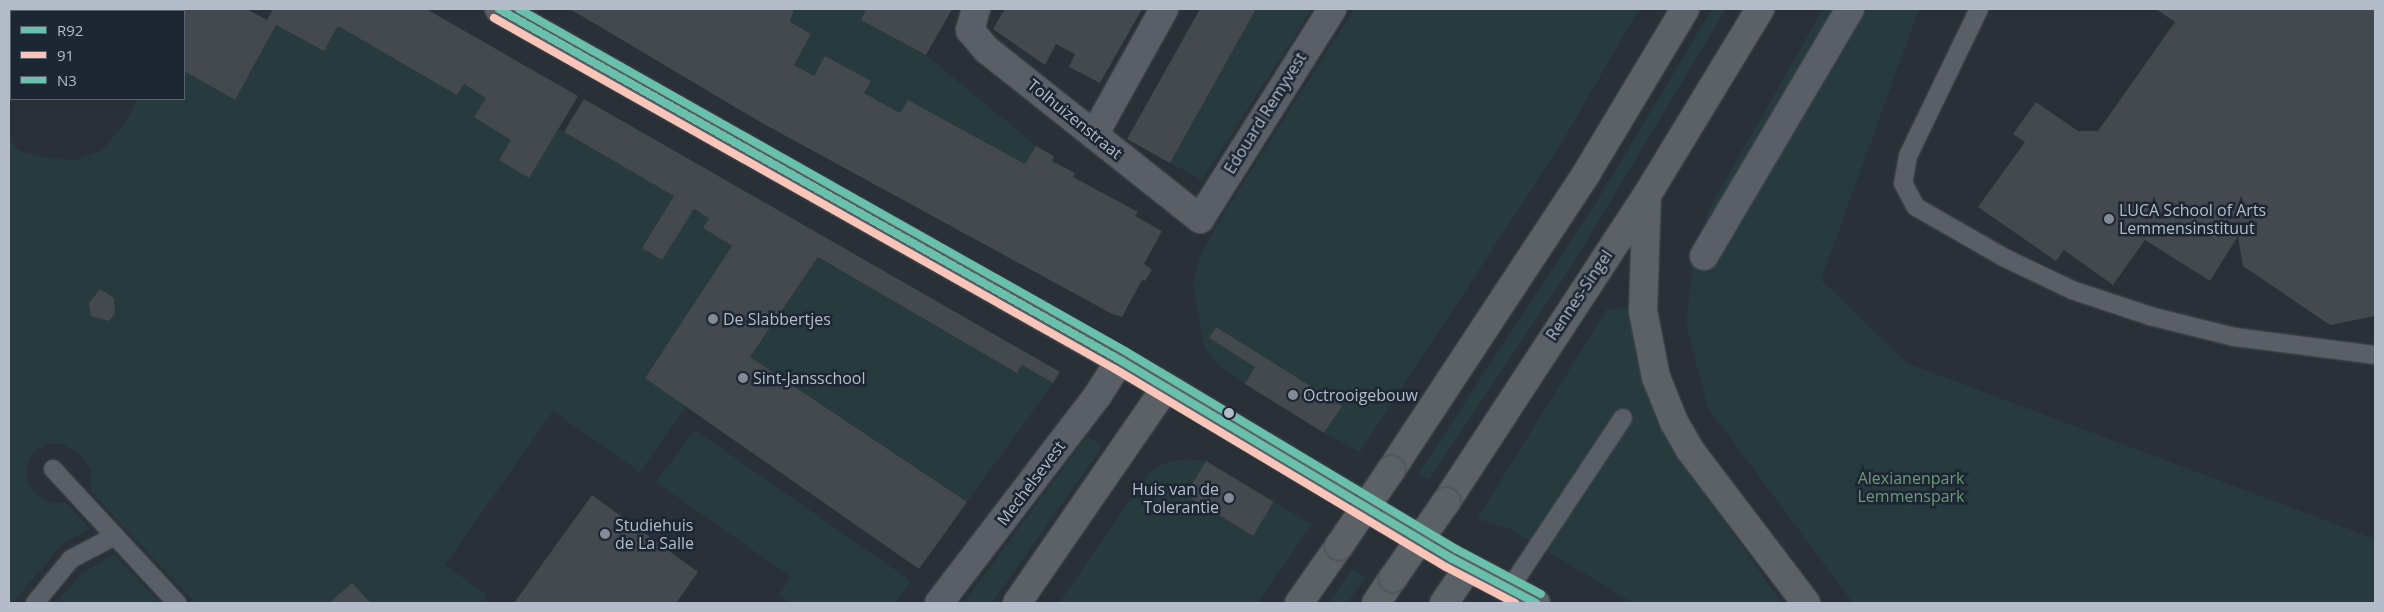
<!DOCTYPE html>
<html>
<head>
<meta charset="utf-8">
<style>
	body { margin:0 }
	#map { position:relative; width:2384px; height:612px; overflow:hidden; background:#2a3038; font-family:"Open Sans",sans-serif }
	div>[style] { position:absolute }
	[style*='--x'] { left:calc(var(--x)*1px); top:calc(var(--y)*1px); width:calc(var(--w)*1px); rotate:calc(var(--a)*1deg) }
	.green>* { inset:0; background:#273a3e }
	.building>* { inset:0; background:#444950; transform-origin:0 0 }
	.roads { filter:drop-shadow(0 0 1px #484c53) drop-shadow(0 0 1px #484c53) }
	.lane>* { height:18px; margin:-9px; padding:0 9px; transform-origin:9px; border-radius:9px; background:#5a5e66 }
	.street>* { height:28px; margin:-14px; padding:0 14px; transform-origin:14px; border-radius:14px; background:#5a5e66 }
	.secondary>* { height:28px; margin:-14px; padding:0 14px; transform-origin:14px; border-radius:14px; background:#595d64 }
	.primary>* { height:28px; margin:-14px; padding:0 14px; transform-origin:14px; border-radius:14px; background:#5c6168 }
	.bridges { filter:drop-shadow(0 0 1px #484c55) drop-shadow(0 0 1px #484c55) }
	.primary-bridge>* { height:28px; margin:-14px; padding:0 14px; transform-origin:14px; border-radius:14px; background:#5c6168 }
	.bus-1>* { height:8px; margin:-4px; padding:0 4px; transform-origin:4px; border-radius:4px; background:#69c0ac }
	.bus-2>* { height:8px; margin:-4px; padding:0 4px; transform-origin:4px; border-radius:4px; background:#f9c5b8 }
	.bus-3>* { height:8px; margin:-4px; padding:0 4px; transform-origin:4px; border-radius:4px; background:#69c0ac }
	.dots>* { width:14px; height:14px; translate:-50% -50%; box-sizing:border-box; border:2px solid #1d2633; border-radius:50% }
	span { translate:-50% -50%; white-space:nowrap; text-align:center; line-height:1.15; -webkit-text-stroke:5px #1d2633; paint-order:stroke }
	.street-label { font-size:16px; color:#b4bcc9 }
	.poi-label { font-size:16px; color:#b4bcc9 }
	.left { translate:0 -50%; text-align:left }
	.right { translate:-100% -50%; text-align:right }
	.park-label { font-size:16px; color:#6b9a76 }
	.frame { position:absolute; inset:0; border:10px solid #b4bcc9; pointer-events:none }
	.legend { position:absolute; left:10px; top:10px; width:175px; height:90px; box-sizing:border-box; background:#1d2633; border:1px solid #59626f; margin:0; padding:6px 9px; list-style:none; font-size:15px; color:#b4bcc9 }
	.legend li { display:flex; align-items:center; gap:10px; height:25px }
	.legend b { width:25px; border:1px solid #59626f }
</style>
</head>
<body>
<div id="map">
	<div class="green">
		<i style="clip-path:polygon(794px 9px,866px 9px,861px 20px,926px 55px,1036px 146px,1025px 164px,908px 100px,900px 113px,864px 93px,871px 81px,825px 56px,814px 76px,794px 65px,811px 34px,790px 22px)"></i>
		<i style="clip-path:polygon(1256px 9px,1312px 9px,1202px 180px,1170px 163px)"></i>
		<i style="clip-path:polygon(1354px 9px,1639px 9px,1558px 149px,1360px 452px,1324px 433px,1341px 406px,1216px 327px,1209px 338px,1255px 367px,1245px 384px,1215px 362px,1204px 346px,1193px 286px,1199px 258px,1223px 215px)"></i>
		<i style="clip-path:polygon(1712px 9px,1726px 9px,1571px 267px,1429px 480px,1418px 474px,1599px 198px)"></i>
		<i style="clip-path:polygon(1823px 9px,1919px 9px,1821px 280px,1907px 363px,2375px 539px,2375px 603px,1853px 603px,1708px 408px,1686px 325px,1693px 262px,1709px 209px)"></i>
		<i style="clip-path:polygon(276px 25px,324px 51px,338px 26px,427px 77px,464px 84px,486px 98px,474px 117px,511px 140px,500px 160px,529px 178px,558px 129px,674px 196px,642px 248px,661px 260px,694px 209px,709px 218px,703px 228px,732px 246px,645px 377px,687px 405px,640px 472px,553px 411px,445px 565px,487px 595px,481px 603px,371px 603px,352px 583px,329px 603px,195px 603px,90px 491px,91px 469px,80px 454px,62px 444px,48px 444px,33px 452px,26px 467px,28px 484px,37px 496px,53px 503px,67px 503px,90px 529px,63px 543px,13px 603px,9px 603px,9px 139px,18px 150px,46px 158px,76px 160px,102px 150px,122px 128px,138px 99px,184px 99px,184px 71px,235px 100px)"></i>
		<i style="clip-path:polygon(818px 257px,1017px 373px,1022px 365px,1053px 383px,967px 502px,750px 357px)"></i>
		<i style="clip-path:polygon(1631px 308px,1637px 359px,1651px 402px,1678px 456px,1782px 603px,1633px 603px,1510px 529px,1477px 519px,1607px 309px)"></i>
		<i style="clip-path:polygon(695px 430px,911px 581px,895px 603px,791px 603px,779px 595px,791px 577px,656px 482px)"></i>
		<i style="clip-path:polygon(1087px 436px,1103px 446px,992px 603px,963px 603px)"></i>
		<i style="clip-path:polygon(1190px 459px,1206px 461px,1185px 495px,1252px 536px,1274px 502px,1312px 524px,1258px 603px,1059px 603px,1150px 471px,1170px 461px)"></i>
		<i style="clip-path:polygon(114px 554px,160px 603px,56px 603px,80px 575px)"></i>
		<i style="clip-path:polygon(1352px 569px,1366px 577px,1347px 603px,1329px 603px)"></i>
	</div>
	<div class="building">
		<i style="clip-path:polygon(70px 9px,246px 9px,267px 20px,273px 9px,426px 9px,578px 96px,529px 178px,499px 160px,511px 140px,474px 117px,486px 98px,464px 84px,457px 95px,338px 26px,324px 51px,276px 25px,235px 100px,184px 71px,184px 11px)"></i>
		<i style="clip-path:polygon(570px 9px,794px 9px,790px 22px,811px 34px,794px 65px,814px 76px,825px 56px,871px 81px,864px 93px,900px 113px,908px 100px,1025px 164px,1036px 146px,1054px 156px,1052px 161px,1075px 173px,1073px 177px,1138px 212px,1135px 216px,1162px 231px,1144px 264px,1152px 270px,1145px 281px,1142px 280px,1122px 317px,1112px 314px,762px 123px)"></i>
		<i style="clip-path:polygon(866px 9px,952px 9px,926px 55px,861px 20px)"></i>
		<i style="clip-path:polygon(1005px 9px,1142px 9px,1100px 83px,1069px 67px,1075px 54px,1056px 44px,1045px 65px,993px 29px)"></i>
		<i style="clip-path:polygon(1200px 9px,1256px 9px,1170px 163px,1127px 139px)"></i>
		<i style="clip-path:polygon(2156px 9px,2375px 9px,2375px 316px,2330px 325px,2243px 266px,2238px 236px,2210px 281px,2145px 240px,2113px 285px,2064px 250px,2056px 261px,1978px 207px,2025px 142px,2013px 134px,2036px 102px,2078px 131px,2098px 131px,2175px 22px)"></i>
		<i style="clip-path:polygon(584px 99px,1060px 372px,1053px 383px,1022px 365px,1017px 373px,818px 257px,750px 357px,967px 502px,919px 569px,645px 378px,732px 246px,703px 228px,709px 218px,694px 209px,662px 260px,642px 248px,674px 196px,564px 132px)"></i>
		<i style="clip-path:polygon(100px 289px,114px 298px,115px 313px,109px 321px,91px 316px,89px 303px)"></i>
		<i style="clip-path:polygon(1216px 327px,1342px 406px,1324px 433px,1245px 384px,1255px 367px,1209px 338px)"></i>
		<i style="left:1206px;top:461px;width:79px;height:40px;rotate:31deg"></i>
		<i style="clip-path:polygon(592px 495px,698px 572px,676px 603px,514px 603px)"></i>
		<i style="clip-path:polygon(352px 583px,371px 603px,329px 603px)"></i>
	</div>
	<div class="roads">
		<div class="lane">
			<i style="--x:1979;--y:9;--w:163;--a:115.8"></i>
			<i style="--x:1908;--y:156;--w:27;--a:100"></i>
			<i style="--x:1903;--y:183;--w:27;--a:62"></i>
			<i style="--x:1916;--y:207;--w:103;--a:29.8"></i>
			<i style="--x:2005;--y:258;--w:74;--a:25.5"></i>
			<i style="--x:2072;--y:290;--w:82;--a:18.4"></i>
			<i style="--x:2150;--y:316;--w:88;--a:13.9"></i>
			<i style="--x:2235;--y:337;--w:141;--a:7.3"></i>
			<i style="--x:53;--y:469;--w:183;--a:47.2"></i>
			<i style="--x:1510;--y:588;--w:204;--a:-56.4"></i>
			<i style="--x:35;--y:603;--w:57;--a:-50.7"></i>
			<i style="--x:71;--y:559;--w:50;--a:-27.6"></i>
		</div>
		<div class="street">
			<i style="--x:976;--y:9;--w:22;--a:106"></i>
			<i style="--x:970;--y:30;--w:26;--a:50"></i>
			<i style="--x:987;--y:50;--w:272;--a:38.4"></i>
			<i style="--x:1200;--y:219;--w:248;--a:-57.8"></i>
			<i style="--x:1094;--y:135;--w:144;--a:-60.9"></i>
			<i style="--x:1704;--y:256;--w:287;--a:-59.4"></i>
			<i style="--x:939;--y:603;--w:262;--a:-52.6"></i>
			<i style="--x:1098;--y:395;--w:41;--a:-57.8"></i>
		</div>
		<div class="secondary">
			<i style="--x:499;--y:9;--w:767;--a:29.54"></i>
		</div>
		<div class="primary">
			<i style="--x:1647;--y:195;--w:116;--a:92"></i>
			<i style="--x:1643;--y:311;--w:67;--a:78.9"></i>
			<i style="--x:1656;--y:377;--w:48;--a:68.2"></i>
			<i style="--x:1674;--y:422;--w:32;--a:60"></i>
			<i style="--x:1690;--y:450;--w:192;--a:52.8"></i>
			<i style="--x:1391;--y:470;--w:354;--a:-56.6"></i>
			<i style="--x:1586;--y:174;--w:192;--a:-59"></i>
			<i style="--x:1446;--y:502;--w:367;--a:-56.8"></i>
			<i style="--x:1647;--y:195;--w:218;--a:-58.7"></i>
			<i style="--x:1017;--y:603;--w:262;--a:-55.4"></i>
			<i style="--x:1166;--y:387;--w:332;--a:31"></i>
			<i style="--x:1451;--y:558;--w:96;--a:27.9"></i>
			<i style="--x:1299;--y:603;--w:70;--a:-54.9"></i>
			<i style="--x:1376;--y:603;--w:30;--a:-56"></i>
			<i style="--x:1444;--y:603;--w:42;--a:-55.6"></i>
		</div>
	</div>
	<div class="bridges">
		<div class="primary-bridge">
			<i style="--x:1339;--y:546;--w:92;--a:-55.6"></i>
			<i style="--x:1393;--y:578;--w:93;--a:-55.1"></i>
		</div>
	</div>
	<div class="bus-1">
		<i style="--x:499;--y:9;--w:713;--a:29.48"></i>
		<i style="--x:1120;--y:360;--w:386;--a:30.9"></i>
		<i style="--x:1451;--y:558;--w:96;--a:27.9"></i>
	</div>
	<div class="bus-2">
		<i style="--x:494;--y:18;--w:713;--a:29.48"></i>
		<i style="--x:1115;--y:369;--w:386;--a:30.9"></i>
		<i style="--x:1446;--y:567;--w:78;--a:27.6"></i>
	</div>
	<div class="bus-3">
		<i style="--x:519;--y:9;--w:696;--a:29.44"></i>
		<i style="--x:1125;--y:351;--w:386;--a:30.9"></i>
		<i style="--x:1456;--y:549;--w:96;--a:27.9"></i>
	</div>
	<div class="dots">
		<i style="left:2109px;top:219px;background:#848b96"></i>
		<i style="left:713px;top:319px;background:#848b96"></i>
		<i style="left:743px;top:378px;background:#848b96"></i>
		<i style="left:1293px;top:395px;background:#848b96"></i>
		<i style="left:1229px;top:413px;background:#b4bcc9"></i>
		<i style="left:1229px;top:498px;background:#848b96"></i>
		<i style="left:605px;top:534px;background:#848b96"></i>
	</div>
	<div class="street-label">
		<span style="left:1265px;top:113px;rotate:-58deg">Edouard Remyvest</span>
		<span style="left:1075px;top:119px;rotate:39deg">Tolhuizenstraat</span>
		<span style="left:1579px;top:295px;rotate:-56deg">Rennes-Singel</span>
		<span style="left:1031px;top:483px;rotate:-53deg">Mechelsevest</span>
	</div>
	<div class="poi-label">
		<span class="left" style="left:2119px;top:219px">LUCA School of Arts<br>Lemmensinstituut</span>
		<span class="left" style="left:723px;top:319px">De Slabbertjes</span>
		<span class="left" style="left:753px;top:378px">Sint-Jansschool</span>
		<span class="left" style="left:1303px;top:395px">Octrooigebouw</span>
		<span class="right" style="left:1219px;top:498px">Huis van de<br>Tolerantie</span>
		<span class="left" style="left:615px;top:534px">Studiehuis<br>de La Salle</span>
	</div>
	<div class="park-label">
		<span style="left:1911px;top:487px">Alexianenpark<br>Lemmenspark</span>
	</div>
	<div class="frame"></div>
	<ul class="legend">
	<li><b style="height:6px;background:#69c0ac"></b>R92</li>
	<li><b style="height:6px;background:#f9c5b8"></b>91</li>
	<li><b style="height:6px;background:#69c0ac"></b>N3</li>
	</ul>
</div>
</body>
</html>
